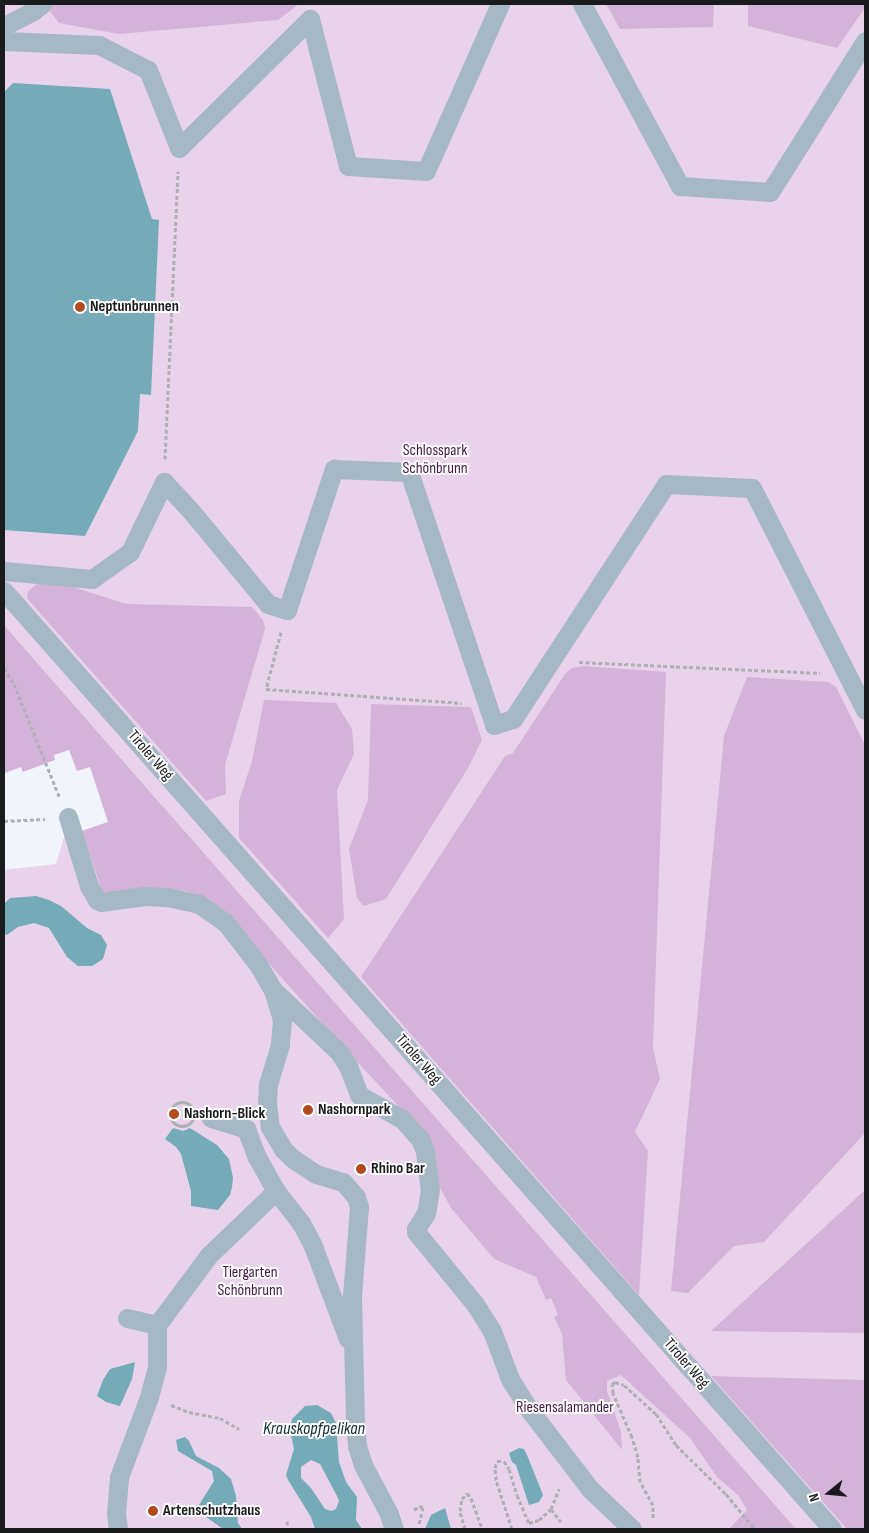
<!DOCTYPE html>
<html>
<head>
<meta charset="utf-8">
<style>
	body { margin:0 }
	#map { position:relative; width:869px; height:1533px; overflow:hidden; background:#f1f4fa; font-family:"Sofia Sans Condensed",sans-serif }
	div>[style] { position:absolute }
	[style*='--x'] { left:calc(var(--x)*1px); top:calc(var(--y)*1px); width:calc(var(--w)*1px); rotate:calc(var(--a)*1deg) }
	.green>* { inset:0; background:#e8d3eb }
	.forest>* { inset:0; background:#d3b4d8 }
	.water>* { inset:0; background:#74abb7 }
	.path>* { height:3px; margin-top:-1.5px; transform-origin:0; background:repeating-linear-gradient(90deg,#aeb0b5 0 4px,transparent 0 6.5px) }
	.path>.ring { margin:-1.5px; padding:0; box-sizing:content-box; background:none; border:3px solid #aeb0b5; border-radius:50% }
	.pedestrian>* { height:19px; margin:-9.5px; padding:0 9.5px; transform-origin:9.5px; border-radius:9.5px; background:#a7b8c5 }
	.dots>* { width:14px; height:14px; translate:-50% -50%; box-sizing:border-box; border:2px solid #fff; border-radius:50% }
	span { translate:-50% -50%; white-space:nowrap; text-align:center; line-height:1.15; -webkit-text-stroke:4px #fff; paint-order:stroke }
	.poi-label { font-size:16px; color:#1a1b1d; font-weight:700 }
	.left { translate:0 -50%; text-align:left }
	.park-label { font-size:16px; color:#431c49 }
	.street-label { font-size:16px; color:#1a1b1d }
	.water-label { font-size:18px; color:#112e34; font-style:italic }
	.frame { position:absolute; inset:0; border:5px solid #1a1b1d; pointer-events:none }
	.north { position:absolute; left:804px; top:1468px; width:50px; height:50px; -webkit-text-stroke:4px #fff; paint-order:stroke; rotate:253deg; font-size:14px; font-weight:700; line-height:20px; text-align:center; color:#1a1b1d }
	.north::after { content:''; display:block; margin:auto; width:18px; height:22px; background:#1a1b1d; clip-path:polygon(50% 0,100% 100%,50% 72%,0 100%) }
</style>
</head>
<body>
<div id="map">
	<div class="green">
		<i style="clip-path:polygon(4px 4px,865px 4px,865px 1529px,4px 1529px,4px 870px,56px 864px,64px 837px,161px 804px,4px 625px)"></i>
	</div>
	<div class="forest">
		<i style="clip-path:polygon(44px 4px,299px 4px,278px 20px,119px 34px,59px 23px)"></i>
		<i style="clip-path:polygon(606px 4px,714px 4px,713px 27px,620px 29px)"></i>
		<i style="clip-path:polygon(748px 4px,865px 4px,865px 8px,837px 48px,748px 26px)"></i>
		<i style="clip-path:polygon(37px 584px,70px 586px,126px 604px,252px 607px,263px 620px,265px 629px,225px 765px,226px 794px,206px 801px,31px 603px,27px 598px,28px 591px)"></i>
		<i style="clip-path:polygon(4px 625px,796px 1529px,729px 1529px,747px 1510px,739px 1496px,717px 1477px,690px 1438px,621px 1375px,607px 1381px,607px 1391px,621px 1432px,622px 1450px,566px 1380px,562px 1334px,554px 1317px,558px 1315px,551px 1298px,546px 1300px,536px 1277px,494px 1259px,451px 1208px,439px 1186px,417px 1126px,348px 1052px,230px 920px,203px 898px,186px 891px,166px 889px,108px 893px,102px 891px,82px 831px,108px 822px,90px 767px,77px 771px,69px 750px,54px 755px,55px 760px,23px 772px,21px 767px,5px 773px,4px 770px)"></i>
		<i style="clip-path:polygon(584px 666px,666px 672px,653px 1048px,660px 1079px,635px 1132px,648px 1151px,639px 1295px,361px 977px,505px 756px,513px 753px,565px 674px,572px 668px)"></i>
		<i style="clip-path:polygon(747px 677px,828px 682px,836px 687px,865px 745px,865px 1133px,764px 1242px,734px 1246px,688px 1293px,671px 1291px,724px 736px)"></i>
		<i style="clip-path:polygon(264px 700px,336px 703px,352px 729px,354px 754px,337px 790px,344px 919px,328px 938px,239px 838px,239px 801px,252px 761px)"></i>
		<i style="clip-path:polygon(371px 704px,471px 707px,482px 740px,468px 768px,386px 899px,364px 906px,357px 898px,349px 849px,368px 800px)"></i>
		<i style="clip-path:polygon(865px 1190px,865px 1333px,711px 1331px)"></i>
		<i style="clip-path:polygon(711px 1376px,865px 1380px,865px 1529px,847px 1529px)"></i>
	</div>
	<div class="water">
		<i style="clip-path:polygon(13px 83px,110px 89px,152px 219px,159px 220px,151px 395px,140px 394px,138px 431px,85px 536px,4px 530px,4px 92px)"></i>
		<i style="clip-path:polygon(36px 896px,49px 900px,61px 906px,87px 928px,101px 935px,107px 945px,103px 959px,92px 966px,78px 966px,67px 957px,49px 928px,34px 923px,18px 927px,7px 935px,4px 934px,4px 904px,10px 898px)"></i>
		<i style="clip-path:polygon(173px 1128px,183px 1131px,190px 1128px,217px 1145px,229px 1159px,233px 1178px,232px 1187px,230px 1195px,218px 1210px,191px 1206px,191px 1191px,181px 1154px,176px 1147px,165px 1139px)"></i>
		<i style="clip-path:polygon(135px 1362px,132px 1379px,120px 1406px,106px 1402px,97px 1396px,103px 1380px,110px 1369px)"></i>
		<i style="clip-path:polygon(evenodd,317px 1405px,331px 1413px,336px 1423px,339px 1462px,346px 1482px,357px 1497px,356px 1520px,362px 1529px,315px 1529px,311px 1517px,288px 1480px,286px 1475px,294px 1449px,290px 1430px,292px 1419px,305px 1406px,317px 1405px,311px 1460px,320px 1464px,337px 1496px,339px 1501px,336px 1509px,331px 1511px,325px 1509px,311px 1488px,301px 1478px,301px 1467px,311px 1460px)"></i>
		<i style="clip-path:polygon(185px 1437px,189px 1441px,196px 1456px,219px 1468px,231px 1479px,236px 1496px,238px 1523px,242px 1529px,223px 1529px,202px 1514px,199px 1505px,214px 1481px,212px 1471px,178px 1451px,176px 1440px)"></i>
		<i style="clip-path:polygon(519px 1448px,524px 1449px,527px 1455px,543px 1495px,539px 1502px,529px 1505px,516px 1465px,512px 1462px,509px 1453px)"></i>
		<i style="clip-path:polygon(445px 1508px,451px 1529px,425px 1529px,431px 1515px)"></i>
	</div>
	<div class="path">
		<i style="--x:165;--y:459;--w:288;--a:-87.4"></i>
		<i style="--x:281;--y:632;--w:59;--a:104.7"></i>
		<i style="--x:266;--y:689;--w:196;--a:4.1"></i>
		<i style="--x:579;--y:662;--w:241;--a:2.6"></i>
		<i style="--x:4;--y:668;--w:19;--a:58"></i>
		<i style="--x:14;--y:684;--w:121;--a:68.1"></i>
		<i style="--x:4;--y:821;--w:41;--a:-2.8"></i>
		<i class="ring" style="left:170px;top:1102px;width:21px;height:21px"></i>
		<i style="--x:171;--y:1405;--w:19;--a:21"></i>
		<i style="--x:189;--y:1412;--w:32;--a:11"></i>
		<i style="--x:220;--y:1418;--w:22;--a:30"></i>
		<i style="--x:551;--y:1509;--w:16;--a:52"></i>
		<i style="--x:414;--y:1510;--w:6;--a:-39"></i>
		<i style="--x:419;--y:1506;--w:4;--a:14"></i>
		<i style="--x:423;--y:1507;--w:17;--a:103"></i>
		<i style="--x:653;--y:1518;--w:13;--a:-90"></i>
		<i style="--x:653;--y:1505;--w:26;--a:-119"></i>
		<i style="--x:640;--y:1482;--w:25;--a:-95"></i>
		<i style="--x:638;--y:1457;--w:21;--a:-107"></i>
		<i style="--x:632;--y:1437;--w:48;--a:-113.4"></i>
		<i style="--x:613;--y:1393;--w:9;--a:-96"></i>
		<i style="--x:612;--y:1384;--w:4;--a:-34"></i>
		<i style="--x:615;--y:1382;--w:9;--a:18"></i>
		<i style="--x:624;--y:1385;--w:43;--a:42.2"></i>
		<i style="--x:656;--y:1414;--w:37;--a:57"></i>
		<i style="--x:676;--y:1445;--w:70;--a:44.4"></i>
		<i style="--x:726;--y:1494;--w:45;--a:50.4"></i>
		<i style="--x:287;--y:1521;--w:8;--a:83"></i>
		<i style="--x:465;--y:1529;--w:19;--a:-106"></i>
		<i style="--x:460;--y:1511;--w:12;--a:-81"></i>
		<i style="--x:462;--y:1499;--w:8;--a:-50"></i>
		<i style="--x:467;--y:1493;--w:6;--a:51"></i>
		<i style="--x:471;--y:1498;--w:33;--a:70"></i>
		<i style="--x:512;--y:1529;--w:52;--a:-108.1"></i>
		<i style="--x:496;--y:1480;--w:12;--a:-95"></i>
		<i style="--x:495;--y:1468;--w:7;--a:-74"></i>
		<i style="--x:497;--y:1461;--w:7;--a:0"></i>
		<i style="--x:504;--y:1461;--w:9;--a:58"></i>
		<i style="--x:509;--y:1469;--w:27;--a:73"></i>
		<i style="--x:517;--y:1495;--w:30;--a:67"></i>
		<i style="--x:529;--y:1523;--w:10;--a:-17"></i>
		<i style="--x:539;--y:1520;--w:16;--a:-43"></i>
		<i style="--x:551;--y:1509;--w:22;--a:-68"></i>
	</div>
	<div class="pedestrian">
		<i style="--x:582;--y:4;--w:207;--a:61.7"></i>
		<i style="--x:680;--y:186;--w:90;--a:3.8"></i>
		<i style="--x:770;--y:192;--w:178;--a:-57.8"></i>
		<i style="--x:4;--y:26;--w:33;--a:-27"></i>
		<i style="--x:33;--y:11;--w:11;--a:-38"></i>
		<i style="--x:4;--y:41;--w:95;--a:2.4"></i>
		<i style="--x:99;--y:45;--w:55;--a:27"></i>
		<i style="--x:148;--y:70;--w:84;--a:68.3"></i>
		<i style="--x:179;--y:148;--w:184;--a:-44.6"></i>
		<i style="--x:310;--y:19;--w:152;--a:75.5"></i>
		<i style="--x:348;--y:166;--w:78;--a:3.7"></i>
		<i style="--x:426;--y:171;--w:183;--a:-66.1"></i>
		<i style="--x:4;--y:571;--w:88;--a:5.2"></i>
		<i style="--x:92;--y:579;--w:47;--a:-35.4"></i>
		<i style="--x:130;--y:552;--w:78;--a:-64.1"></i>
		<i style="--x:164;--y:482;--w:40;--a:47"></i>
		<i style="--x:191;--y:511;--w:121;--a:50.4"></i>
		<i style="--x:268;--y:604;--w:20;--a:18"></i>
		<i style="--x:287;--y:610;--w:149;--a:-71.6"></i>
		<i style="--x:334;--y:469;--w:75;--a:2.3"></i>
		<i style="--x:409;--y:472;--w:267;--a:71.4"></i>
		<i style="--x:494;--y:725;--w:20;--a:-18"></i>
		<i style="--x:513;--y:719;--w:280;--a:-56.9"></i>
		<i style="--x:666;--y:484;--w:86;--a:2.7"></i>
		<i style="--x:752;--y:488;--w:249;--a:63"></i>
		<i style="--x:4;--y:591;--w:1251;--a:48.56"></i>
		<i style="--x:68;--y:817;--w:72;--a:73.1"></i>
		<i style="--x:89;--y:886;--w:16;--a:60"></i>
		<i style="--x:97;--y:900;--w:4;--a:27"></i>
		<i style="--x:101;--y:902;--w:44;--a:-7.8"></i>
		<i style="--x:145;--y:896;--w:22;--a:3"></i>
		<i style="--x:167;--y:897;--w:33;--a:12"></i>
		<i style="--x:199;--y:904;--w:33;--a:35"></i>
		<i style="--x:226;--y:923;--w:54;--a:52.5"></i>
		<i style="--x:259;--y:966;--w:28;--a:60"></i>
		<i style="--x:273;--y:990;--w:31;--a:73"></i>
		<i style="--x:282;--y:1020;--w:25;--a:95"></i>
		<i style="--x:280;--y:1045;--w:41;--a:107.1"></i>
		<i style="--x:268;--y:1084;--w:19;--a:93"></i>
		<i style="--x:267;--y:1103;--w:24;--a:83"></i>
		<i style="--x:270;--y:1127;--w:26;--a:59"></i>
		<i style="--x:283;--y:1149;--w:13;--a:45"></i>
		<i style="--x:292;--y:1158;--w:29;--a:34"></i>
		<i style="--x:316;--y:1174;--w:28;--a:17"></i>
		<i style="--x:343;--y:1182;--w:20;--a:49"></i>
		<i style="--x:356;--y:1197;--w:10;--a:73"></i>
		<i style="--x:359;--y:1207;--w:89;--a:94.5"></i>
		<i style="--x:352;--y:1296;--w:127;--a:88.6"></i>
		<i style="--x:355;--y:1423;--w:23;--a:85"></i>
		<i style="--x:357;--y:1446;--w:20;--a:72"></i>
		<i style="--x:363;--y:1465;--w:55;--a:62"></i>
		<i style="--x:389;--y:1514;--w:16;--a:72"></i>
		<i style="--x:273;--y:990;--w:91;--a:43.2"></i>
		<i style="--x:339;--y:1052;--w:17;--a:57"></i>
		<i style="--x:348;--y:1066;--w:31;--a:69"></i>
		<i style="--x:359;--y:1095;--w:49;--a:29.2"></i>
		<i style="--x:402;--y:1119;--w:27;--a:48"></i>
		<i style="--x:420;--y:1139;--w:13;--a:67"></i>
		<i style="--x:425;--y:1151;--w:38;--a:83"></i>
		<i style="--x:430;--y:1189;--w:24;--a:99"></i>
		<i style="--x:426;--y:1213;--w:19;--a:122"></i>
		<i style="--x:416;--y:1229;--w:3;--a:90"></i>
		<i style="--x:416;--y:1232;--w:93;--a:50.7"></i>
		<i style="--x:475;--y:1304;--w:32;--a:58"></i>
		<i style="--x:492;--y:1331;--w:51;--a:69.4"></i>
		<i style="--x:510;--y:1379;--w:39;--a:58"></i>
		<i style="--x:531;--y:1412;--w:97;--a:52.5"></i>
		<i style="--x:590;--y:1489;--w:58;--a:43.6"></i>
		<i style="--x:211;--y:1118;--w:37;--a:17"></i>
		<i style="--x:246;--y:1129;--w:30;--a:69"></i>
		<i style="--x:257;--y:1157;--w:39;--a:61"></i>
		<i style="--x:127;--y:1318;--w:31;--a:13"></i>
		<i style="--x:118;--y:1529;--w:16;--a:-97"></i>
		<i style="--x:116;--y:1513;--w:36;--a:-85"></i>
		<i style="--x:119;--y:1477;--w:85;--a:-69.4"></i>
		<i style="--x:149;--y:1397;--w:31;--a:-75"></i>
		<i style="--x:157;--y:1367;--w:42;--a:-90"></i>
		<i style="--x:157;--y:1325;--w:87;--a:-53.4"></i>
		<i style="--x:209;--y:1255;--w:93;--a:-43.7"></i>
		<i style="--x:276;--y:1191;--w:41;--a:52"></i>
		<i style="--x:301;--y:1223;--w:26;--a:62"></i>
		<i style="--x:313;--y:1246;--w:99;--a:69.4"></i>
	</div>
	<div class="dots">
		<i style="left:80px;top:307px;background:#b14b1f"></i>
		<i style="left:308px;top:1110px;background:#b14b1f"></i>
		<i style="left:174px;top:1114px;background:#b14b1f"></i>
		<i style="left:361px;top:1169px;background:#b14b1f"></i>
		<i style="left:153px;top:1511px;background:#b14b1f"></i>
	</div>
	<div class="poi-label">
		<span class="left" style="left:90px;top:307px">Neptunbrunnen</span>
		<span class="left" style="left:318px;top:1110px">Nashornpark</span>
		<span class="left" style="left:184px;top:1114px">Nashorn-Blick</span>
		<span class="left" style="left:371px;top:1169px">Rhino Bar</span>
		<span class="left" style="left:163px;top:1511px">Artenschutzhaus</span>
	</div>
	<div class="park-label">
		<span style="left:435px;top:460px">Schlosspark<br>Schönbrunn</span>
		<span style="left:250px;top:1282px">Tiergarten<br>Schönbrunn</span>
		<span style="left:565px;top:1408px">Riesensalamander</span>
	</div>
	<div class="street-label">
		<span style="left:150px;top:756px;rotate:49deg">Tiroler Weg</span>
		<span style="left:418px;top:1060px;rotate:49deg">Tiroler Weg</span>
		<span style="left:686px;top:1364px;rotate:49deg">Tiroler Weg</span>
	</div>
	<div class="water-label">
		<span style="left:314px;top:1429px">Krauskopfpelikan</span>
	</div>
	<div class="frame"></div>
	<div class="north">N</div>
</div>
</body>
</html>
